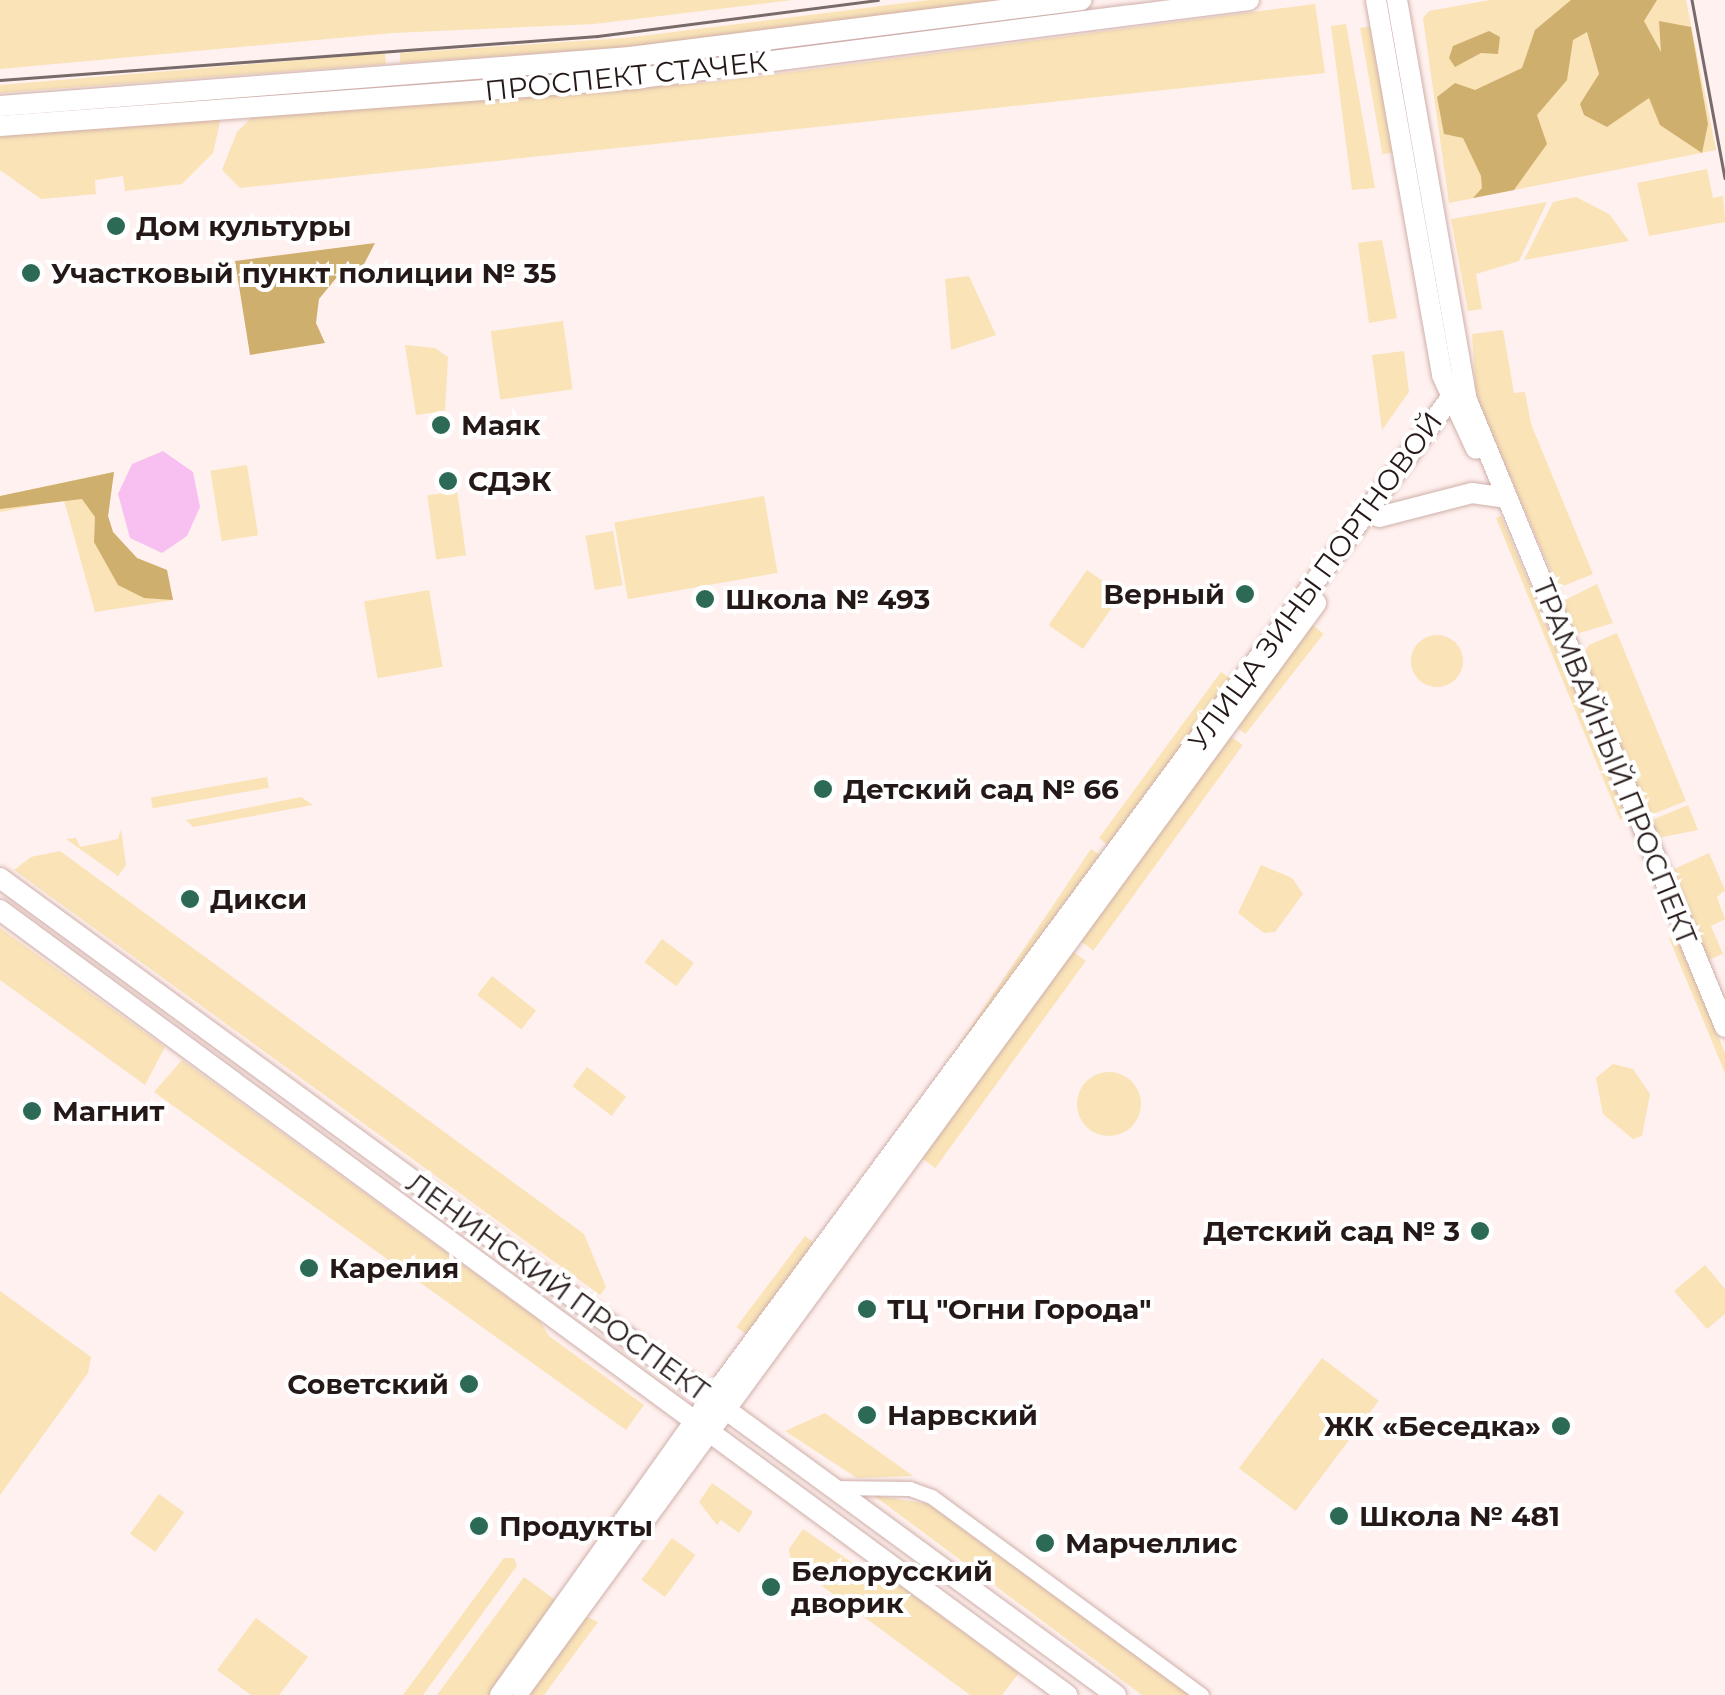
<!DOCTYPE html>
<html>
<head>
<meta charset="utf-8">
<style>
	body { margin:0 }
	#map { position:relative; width:1725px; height:1695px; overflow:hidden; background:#fff1ef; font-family:Montserrat,sans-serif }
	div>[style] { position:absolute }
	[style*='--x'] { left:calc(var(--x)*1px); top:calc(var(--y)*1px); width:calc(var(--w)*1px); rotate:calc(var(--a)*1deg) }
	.green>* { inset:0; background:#f9e3b7; transform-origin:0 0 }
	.round { border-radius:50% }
	.forest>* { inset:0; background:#cfaf6e }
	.water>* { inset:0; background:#f8c0f1 }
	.roads { filter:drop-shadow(0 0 2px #cfafaa) drop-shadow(0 0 2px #cfafaa) }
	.street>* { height:14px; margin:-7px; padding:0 7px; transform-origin:7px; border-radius:7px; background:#fff }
	.secondary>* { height:20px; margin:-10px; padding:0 10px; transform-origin:10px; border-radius:10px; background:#fff }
	.primary>* { height:20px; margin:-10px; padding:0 10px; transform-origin:10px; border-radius:10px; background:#fff }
	.tram>* { height:2.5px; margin:-1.25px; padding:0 1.25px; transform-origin:1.25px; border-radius:1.25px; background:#786b6a }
	.dots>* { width:28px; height:28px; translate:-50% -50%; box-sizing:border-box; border:5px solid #fff; border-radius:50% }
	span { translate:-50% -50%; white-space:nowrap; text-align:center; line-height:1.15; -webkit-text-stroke:8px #fff; paint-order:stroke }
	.street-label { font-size:28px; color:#251918 }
	.poi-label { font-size:28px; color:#251918; font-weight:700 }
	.left { translate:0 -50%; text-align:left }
	.right { translate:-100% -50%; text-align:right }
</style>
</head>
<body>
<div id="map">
	<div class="green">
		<i style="clip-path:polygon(0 0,792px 0,594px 24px,393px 33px,0 69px)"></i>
		<i style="clip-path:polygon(929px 0,1003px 0,627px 47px,400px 63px,400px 53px,625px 38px)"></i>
		<i style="clip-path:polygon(1490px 0,1686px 0,1716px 150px,1449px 203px,1423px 18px,1429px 11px)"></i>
		<i style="clip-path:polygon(1315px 4px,1325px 73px,240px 188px,222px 170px,237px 132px,252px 117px,714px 82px)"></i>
		<i style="clip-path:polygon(1346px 24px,1375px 188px,1352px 190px,1331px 26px)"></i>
		<i style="left:1372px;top:26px;width:128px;height:12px;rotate:80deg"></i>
		<i style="clip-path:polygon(385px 53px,386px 64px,0 93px,0 85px)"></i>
		<i style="clip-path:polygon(221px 118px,213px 153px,182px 184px,125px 191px,123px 176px,95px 180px,96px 194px,41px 199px,0 170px,0 136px)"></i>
		<i style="clip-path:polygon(1707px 169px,1713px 198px,1723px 196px,1725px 222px,1649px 236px,1637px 183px)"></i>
		<i style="clip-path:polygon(1576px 197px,1609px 214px,1629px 241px,1524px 260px,1553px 202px)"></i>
		<i style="clip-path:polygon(1547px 202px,1519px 261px,1476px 274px,1482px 309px,1468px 311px,1451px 219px)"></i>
		<i style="clip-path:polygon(1382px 240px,1397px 318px,1369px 323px,1358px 243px)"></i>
		<i style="clip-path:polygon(969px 276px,996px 335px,951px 350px,945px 279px)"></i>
		<i style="left:563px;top:321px;width:69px;height:73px;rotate:82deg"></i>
		<i style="clip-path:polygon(1503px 330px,1514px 393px,1525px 392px,1531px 424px,1593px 574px,1558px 588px,1476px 397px,1472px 334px)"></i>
		<i style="clip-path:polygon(405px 345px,435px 348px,448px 357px,445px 411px,416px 415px)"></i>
		<i style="clip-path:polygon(1404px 351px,1409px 392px,1382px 430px,1372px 355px)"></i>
		<i style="left:247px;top:465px;width:71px;height:37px;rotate:81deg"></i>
		<i style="clip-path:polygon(114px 472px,108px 516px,113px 532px,137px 558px,167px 570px,173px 600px,95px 612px,64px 500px,0 512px,0 496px)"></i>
		<i style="left:457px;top:491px;width:65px;height:30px;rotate:82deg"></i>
		<i style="left:764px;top:496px;width:78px;height:152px;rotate:80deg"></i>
		<i style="clip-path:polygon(1501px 516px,1627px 816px,1620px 820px,1496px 518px)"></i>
		<i style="left:613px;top:531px;width:55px;height:28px;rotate:80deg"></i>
		<i style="left:1087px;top:570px;width:42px;height:67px;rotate:35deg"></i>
		<i style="clip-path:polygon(1597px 584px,1613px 623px,1576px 634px,1561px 602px)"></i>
		<i style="left:429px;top:590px;width:78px;height:66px;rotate:80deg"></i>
		<i style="left:1311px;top:624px;width:16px;height:127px;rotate:38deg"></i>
		<i style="clip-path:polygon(1617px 633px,1686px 801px,1648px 816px,1582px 656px,1589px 645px)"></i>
		<i class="round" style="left:1411px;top:635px;width:52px;height:52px"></i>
		<i style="clip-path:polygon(1221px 672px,1231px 679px,1110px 847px,1099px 838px)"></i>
		<i style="left:1229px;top:735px;width:17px;height:254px;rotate:36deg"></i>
		<i style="left:267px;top:777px;width:11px;height:118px;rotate:80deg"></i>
		<i style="clip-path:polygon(301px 797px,313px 805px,193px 827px,186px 820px)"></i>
		<i style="clip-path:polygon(1688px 805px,1698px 830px,1658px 838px,1650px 821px)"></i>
		<i style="clip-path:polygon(121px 829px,126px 865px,118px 876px,66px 839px,76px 838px,80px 847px,118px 839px)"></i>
		<i style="left:1091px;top:849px;width:14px;height:467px;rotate:34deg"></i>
		<i style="clip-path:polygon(60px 851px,584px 1234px,606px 1287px,600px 1295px,14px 870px,31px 857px)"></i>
		<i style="clip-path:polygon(1709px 853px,1725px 890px,1717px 897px,1725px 919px,1711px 926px,1723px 954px,1708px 960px,1672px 870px)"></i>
		<i style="clip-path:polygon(1261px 865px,1292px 878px,1303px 894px,1275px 932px,1264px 933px,1238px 913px)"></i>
		<i style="clip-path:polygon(0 928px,165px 1047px,145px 1085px,0 980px)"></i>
		<i style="clip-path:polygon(1677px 936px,1725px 1053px,1725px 1073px,1669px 938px)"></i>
		<i style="left:662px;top:939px;width:40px;height:29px;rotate:37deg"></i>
		<i style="left:1072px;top:951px;width:17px;height:256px;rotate:36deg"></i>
		<i style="left:492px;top:976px;width:56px;height:24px;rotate:38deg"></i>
		<i style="clip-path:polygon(182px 1060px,540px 1321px,549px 1336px,644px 1405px,626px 1430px,154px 1092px)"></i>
		<i style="clip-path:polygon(1613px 1064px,1633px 1069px,1650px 1094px,1642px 1136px,1633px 1139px,1603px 1114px,1596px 1078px)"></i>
		<i style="left:587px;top:1067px;width:49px;height:24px;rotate:37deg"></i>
		<i class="round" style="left:1077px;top:1072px;width:64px;height:64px"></i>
		<i style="left:805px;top:1236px;width:15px;height:114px;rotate:37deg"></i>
		<i style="clip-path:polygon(1705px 1265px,1725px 1289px,1725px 1314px,1707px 1329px,1674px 1291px)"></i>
		<i style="clip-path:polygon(0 1291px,91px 1357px,88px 1373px,0 1495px)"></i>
		<i style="left:1322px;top:1358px;width:71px;height:138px;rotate:37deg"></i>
		<i style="clip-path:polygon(825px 1413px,913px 1476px,857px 1478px,785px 1431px)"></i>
		<i style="clip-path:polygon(712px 1483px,753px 1512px,739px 1533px,721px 1520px,717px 1525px,699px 1502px)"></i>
		<i style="left:159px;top:1494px;width:31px;height:49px;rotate:36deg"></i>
		<i style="clip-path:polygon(873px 1495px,928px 1504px,1189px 1695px,1142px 1695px)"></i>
		<i style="clip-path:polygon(803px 1529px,870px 1575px,881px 1572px,1019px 1673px,1002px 1695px,970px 1695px,791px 1563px,789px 1549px)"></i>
		<i style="left:672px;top:1538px;width:29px;height:52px;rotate:36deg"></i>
		<i style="clip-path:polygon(504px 1558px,514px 1558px,517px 1566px,423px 1695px,403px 1695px)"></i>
		<i style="clip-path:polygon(524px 1577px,558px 1602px,489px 1695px,437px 1695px)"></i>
		<i style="clip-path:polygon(585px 1616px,598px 1622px,544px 1695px,527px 1695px)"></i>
		<i style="clip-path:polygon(256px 1618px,308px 1657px,279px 1695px,251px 1695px,217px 1670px)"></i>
	</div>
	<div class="forest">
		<i style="clip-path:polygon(1571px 0,1657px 0,1644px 21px,1661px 52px,1659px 21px,1691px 27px,1708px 124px,1702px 153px,1660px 125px,1649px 98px,1607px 127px,1584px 115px,1580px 104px,1599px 74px,1587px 32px,1573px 40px,1567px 80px,1537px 115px,1547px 144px,1514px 190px,1473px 198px,1482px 188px,1481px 176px,1463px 138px,1444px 134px,1437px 97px,1455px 83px,1475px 90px,1522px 68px,1535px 30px)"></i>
		<i style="clip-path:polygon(1489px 31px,1500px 37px,1498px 54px,1481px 53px,1455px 67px,1449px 58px,1453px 46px)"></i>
		<i style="clip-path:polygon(375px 243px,362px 268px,342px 271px,319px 299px,316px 323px,325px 343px,250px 355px,235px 261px)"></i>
		<i style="clip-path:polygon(114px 472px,108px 516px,113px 532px,137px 558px,167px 570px,173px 600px,144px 598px,118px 585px,94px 542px,95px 517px,82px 499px,0 509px,0 496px)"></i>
	</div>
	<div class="water">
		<i style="clip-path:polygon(163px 451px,193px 472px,200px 507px,187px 536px,162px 553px,130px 538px,118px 494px,132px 464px)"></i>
	</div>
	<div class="roads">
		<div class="street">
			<i style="--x:834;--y:1488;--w:76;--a:0.8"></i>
			<i style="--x:910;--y:1489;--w:23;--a:20"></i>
			<i style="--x:932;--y:1497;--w:335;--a:36.3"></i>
		</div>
		<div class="secondary">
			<i style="--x:1376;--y:0;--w:381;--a:80"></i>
			<i style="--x:1442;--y:375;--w:81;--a:65.3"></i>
			<i style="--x:1397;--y:0;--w:406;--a:80.1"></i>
			<i style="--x:1467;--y:400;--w:678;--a:67.63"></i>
			<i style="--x:1379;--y:517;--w:96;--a:-14.5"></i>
			<i style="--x:1472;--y:493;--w:34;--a:8"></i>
			<i style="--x:521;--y:1689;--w:1346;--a:-53.79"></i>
			<i style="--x:500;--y:1695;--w:335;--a:-54.6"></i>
			<i style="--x:694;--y:1422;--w:1271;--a:-53.54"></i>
			<i style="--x:1449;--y:400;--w:19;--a:-39"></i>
		</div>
		<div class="primary">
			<i style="--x:0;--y:106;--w:632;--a:-4.45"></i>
			<i style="--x:630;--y:57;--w:455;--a:-7.2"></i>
			<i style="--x:0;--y:126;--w:634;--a:-4.25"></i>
			<i style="--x:632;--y:79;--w:622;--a:-7.3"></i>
			<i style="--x:0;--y:878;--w:1383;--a:36.21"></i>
			<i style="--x:0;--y:910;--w:1325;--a:36.34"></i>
		</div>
	</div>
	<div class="tram">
		<i style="--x:1692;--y:0;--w:181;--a:79.5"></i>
		<i style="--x:0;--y:80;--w:599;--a:-4.22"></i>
		<i style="--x:597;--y:36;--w:283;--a:-7.3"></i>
	</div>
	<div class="dots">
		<i style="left:116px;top:226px;background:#2c6a56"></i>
		<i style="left:31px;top:273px;background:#2c6a56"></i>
		<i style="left:441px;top:425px;background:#2c6a56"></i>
		<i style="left:448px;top:481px;background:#2c6a56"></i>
		<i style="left:1245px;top:594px;background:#2c6a56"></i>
		<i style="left:705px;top:599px;background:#2c6a56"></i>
		<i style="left:823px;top:789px;background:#2c6a56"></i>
		<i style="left:190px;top:899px;background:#2c6a56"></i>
		<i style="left:32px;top:1111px;background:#2c6a56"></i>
		<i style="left:1480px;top:1231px;background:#2c6a56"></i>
		<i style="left:309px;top:1268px;background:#2c6a56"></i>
		<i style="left:867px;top:1309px;background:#2c6a56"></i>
		<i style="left:469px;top:1384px;background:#2c6a56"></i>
		<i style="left:867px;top:1415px;background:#2c6a56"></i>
		<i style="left:1561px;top:1426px;background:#2c6a56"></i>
		<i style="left:1339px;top:1516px;background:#2c6a56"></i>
		<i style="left:479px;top:1526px;background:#2c6a56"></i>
		<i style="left:1045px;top:1543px;background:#2c6a56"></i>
		<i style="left:771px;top:1587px;background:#2c6a56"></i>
	</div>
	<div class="street-label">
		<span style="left:626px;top:76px;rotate:-6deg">ПРОСПЕКТ СТАЧЕК</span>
		<span style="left:1315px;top:581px;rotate:-54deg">УЛИЦА ЗИНЫ ПОРТНОВОЙ</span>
		<span style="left:1615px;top:762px;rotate:68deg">ТРАМВАЙНЫЙ ПРОСПЕКТ</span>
		<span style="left:558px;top:1287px;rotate:36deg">ЛЕНИНСКИЙ ПРОСПЕКТ</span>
	</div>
	<div class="poi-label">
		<span class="left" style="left:136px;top:226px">Дом культуры</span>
		<span class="left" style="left:51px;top:273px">Участковый пункт полиции № 35</span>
		<span class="left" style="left:461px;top:425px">Маяк</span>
		<span class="left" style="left:468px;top:481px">СДЭК</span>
		<span class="right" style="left:1225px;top:594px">Верный</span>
		<span class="left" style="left:725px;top:599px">Школа № 493</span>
		<span class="left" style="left:843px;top:789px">Детский сад № 66</span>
		<span class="left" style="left:210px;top:899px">Дикси</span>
		<span class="left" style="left:52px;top:1111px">Магнит</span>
		<span class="right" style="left:1460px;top:1231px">Детский сад № 3</span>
		<span class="left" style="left:329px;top:1268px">Карелия</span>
		<span class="left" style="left:887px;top:1309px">ТЦ "Огни Города"</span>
		<span class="right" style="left:449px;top:1384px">Советский</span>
		<span class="left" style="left:887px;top:1415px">Нарвский</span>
		<span class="right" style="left:1541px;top:1426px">ЖК «Беседка»</span>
		<span class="left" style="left:1359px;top:1516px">Школа № 481</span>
		<span class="left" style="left:499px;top:1526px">Продукты</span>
		<span class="left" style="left:1065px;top:1543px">Марчеллис</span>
		<span class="left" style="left:791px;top:1587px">Белорусский<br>дворик</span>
	</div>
</div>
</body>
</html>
